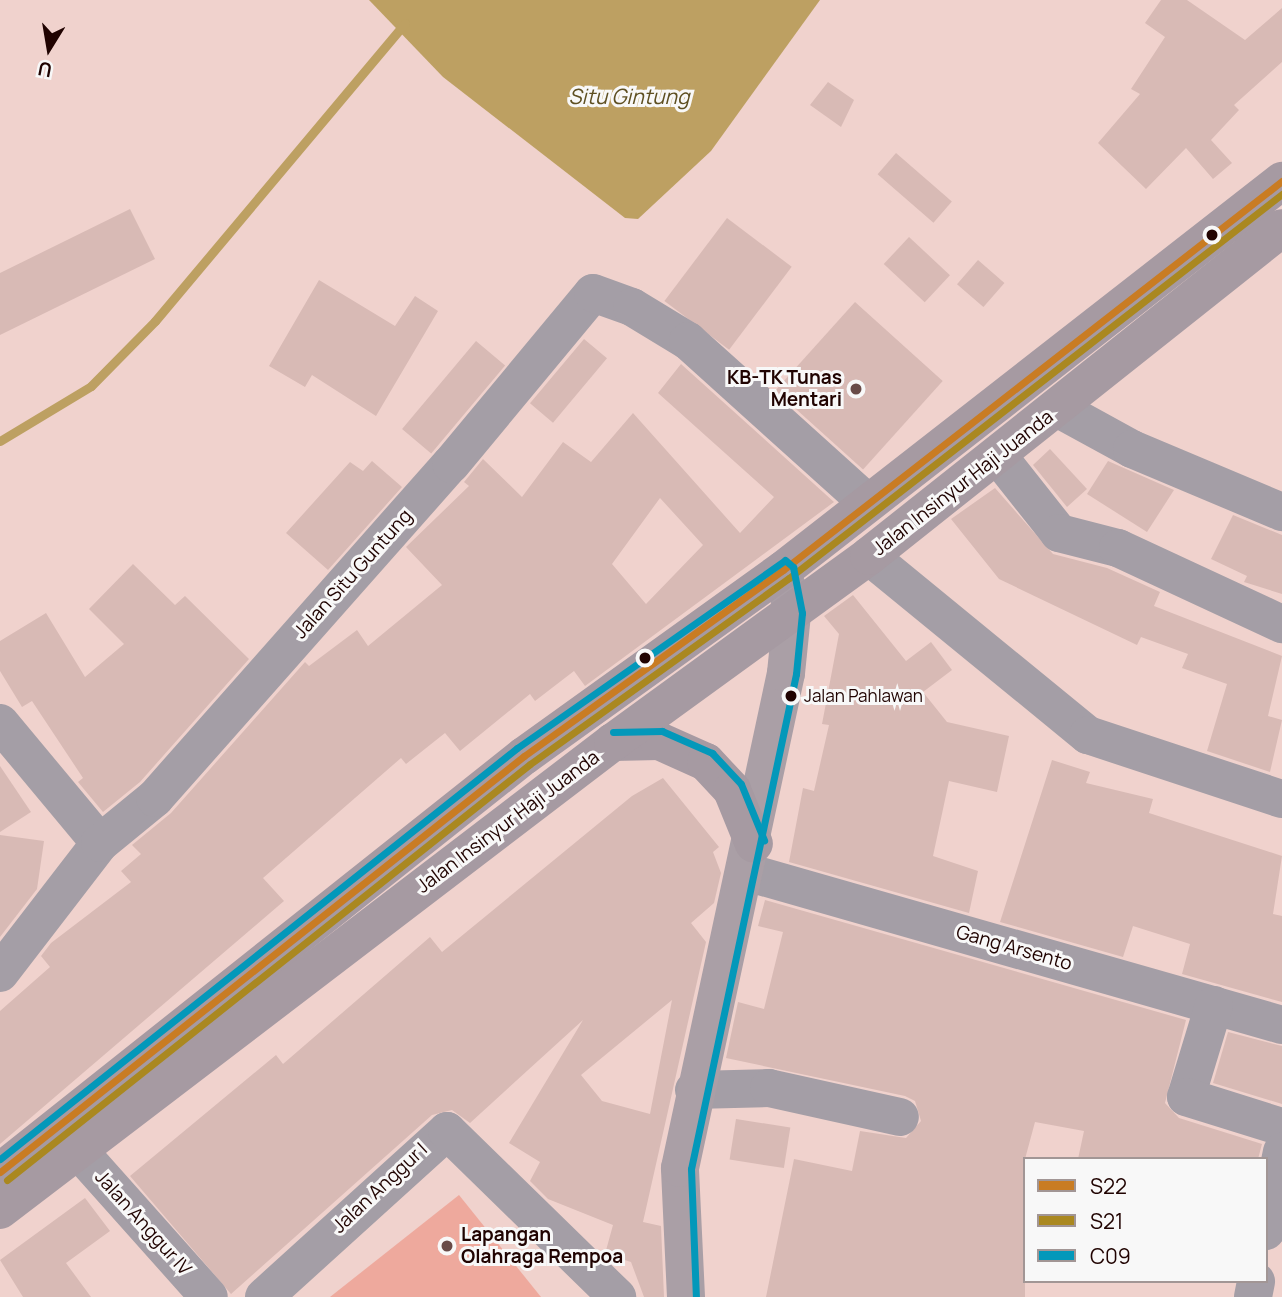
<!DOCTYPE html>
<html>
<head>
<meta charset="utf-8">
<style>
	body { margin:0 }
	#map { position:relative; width:1282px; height:1297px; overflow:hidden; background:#f0d2cd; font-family:Manrope,sans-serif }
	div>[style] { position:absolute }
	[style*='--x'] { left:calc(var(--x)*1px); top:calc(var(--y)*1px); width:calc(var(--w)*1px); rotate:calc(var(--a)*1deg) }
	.green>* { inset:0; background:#eea99d }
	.water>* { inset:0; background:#bda062 }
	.stream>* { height:9px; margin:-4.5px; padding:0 4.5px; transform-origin:4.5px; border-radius:4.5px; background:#bda062 }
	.building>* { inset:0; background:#d8bab5; transform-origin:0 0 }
	.minor>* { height:38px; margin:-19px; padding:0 19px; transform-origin:19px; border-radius:19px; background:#a49ea6 }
	.major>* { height:38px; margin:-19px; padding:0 19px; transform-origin:19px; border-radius:19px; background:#aa9fa6 }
	.highway>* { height:38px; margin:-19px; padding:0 19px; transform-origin:19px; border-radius:19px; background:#a69aa2 }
	.bus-1>* { height:7px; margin:-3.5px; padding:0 3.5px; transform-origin:3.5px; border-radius:3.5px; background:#c97c23 }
	.bus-2>* { height:7px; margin:-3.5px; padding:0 3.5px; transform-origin:3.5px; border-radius:3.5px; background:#aa8820 }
	.bus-3>* { height:7px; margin:-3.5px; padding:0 3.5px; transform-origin:3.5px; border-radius:3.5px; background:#0398ba }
	.dots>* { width:19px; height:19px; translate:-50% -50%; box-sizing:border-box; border:4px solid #f8f8f8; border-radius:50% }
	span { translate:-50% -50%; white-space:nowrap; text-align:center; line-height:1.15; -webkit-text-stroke:6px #f8f8f8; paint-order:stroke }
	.bus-label { font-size:17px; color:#200301 }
	.left { translate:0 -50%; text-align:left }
	.poi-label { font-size:19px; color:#200301; font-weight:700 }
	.right { translate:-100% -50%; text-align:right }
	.street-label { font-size:19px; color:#200301 }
	.water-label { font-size:21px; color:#5e4f21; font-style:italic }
	.legend { position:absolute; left:1023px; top:1157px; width:245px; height:126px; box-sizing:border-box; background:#f8f8f8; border:2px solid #a29695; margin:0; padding:9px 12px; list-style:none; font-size:21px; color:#200301 }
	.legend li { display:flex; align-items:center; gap:14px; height:35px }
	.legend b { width:35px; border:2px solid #a29695 }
	.north { position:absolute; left:14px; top:14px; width:70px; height:70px; -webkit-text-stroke:5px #f8f8f8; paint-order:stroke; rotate:191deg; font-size:19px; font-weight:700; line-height:28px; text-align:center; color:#200301 }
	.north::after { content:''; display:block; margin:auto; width:24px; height:32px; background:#200301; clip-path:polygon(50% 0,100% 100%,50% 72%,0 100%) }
</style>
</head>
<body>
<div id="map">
	<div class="green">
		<i style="clip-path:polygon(459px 1195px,541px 1297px,330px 1297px)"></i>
	</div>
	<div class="water">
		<i style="clip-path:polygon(369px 0,820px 0,711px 151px,638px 219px,625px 218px,443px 77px)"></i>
	</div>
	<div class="stream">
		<i style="--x:0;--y:441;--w:106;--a:-31.1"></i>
		<i style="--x:91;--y:386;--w:91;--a:-45.4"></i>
		<i style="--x:155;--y:321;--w:389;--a:-50"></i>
	</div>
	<div class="building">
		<i style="clip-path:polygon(1161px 0,1187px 0,1245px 40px,1282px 8px,1282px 62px,1234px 105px,1239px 110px,1211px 140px,1232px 163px,1213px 179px,1186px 148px,1146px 189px,1098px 143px,1140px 94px,1131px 89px,1165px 37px,1145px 23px)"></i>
		<i style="clip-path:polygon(828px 82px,854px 100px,841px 127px,810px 105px)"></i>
		<i style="left:896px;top:153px;width:74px;height:28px;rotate:41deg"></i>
		<i style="clip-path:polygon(130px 209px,155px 259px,0 335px,0 273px)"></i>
		<i style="left:727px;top:218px;width:81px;height:104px;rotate:37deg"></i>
		<i style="left:909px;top:237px;width:56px;height:37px;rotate:43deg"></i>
		<i style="left:978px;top:260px;width:35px;height:32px;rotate:41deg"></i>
		<i style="clip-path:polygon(319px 280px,395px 326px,415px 296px,438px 311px,376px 416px,312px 375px,305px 387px,269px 366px)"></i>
		<i style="left:855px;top:302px;width:118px;height:119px;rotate:42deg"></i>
		<i style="left:584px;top:339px;width:30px;height:84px;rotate:40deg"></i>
		<i style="left:476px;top:341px;width:38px;height:115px;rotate:40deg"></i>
		<i style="clip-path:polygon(evenodd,681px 364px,834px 502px,585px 686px,574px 671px,535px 701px,530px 694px,460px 751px,445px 733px,406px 764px,401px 758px,263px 878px,284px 901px,0 1144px,0 1011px,50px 967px,41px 956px,51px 943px,131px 882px,121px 871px,141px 854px,132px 845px,171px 813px,305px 662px,309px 666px,357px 630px,368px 646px,442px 585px,406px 547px,469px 486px,464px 482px,483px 459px,522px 497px,563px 442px,591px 462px,633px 413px,740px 533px,774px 497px,658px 393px,681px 364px,660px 498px,703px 545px,646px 604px,612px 564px,660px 498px)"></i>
		<i style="clip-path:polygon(1050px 449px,1087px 489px,1067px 507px,1033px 465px)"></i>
		<i style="clip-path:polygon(372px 461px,402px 487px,328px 570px,286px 533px,350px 462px,363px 471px)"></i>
		<i style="clip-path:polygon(1108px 461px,1174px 490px,1147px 532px,1087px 494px)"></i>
		<i style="clip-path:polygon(995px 488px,1053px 554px,1107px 568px,1160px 592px,1154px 606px,1282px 656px,1268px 716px,1282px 720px,1270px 772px,1207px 751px,1227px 684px,1182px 668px,1188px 654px,1141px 637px,1137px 645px,999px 579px,951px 519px)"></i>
		<i style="clip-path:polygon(1233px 515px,1282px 535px,1282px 594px,1244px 582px,1247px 576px,1211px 559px)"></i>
		<i style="clip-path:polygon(133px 564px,175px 605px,185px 596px,249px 659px,140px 782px,103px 812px,78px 782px,83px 778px,32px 701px,22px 707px,0 671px,0 641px,46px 613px,85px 677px,124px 644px,89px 609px)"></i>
		<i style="clip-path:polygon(853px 595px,906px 661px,931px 642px,952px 670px,923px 692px,947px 722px,1009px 736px,997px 792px,949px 781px,933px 856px,978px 871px,969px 913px,789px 862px,803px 788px,814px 791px,829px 725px,822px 724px,839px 634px,824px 616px)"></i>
		<i style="clip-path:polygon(1052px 760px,1090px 772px,1086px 783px,1153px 799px,1149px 813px,1282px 856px,1273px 914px,1282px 916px,1282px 1002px,1182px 974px,1190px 944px,1133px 926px,1123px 957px,1000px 922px)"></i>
		<i style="clip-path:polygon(0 766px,31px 812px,0 832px)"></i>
		<i style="clip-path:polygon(evenodd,663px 778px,719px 847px,713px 852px,721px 873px,714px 903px,691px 923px,706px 942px,643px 1222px,661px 1226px,664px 1297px,644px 1297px,631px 1262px,605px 1254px,613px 1225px,548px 1199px,530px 1181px,540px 1162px,509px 1143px,583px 1020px,470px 1123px,452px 1110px,432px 1115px,231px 1294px,130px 1176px,276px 1055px,283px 1064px,430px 937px,442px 952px,632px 796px,663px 778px,672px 1000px,650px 1114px,602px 1101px,581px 1075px,672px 1000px)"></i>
		<i style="clip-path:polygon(0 835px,44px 841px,37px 889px,0 937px)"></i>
		<i style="clip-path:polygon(765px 900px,1186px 1020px,1165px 1103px,1179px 1118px,1262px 1144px,1258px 1159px,1078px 1159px,1084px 1131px,1035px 1122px,1025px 1159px,1025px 1297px,766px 1297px,794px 1159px,852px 1171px,860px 1131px,906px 1138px,921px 1121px,915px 1101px,905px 1096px,726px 1058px,738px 1002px,764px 1009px,783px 932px,758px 926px)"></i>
		<i style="clip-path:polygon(1228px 1032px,1282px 1046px,1282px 1104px,1213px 1083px)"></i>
		<i style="left:736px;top:1119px;width:55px;height:41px;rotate:9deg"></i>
		<i style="clip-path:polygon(85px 1198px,110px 1231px,66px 1263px,91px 1297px,23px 1297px,0 1260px)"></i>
	</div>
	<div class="minor">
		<i style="--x:1059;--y:409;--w:83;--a:28.7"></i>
		<i style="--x:1132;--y:449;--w:163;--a:22.8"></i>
		<i style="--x:998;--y:456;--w:98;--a:51.6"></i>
		<i style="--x:1059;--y:533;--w:61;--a:14.3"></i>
		<i style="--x:1118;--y:548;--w:181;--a:24.9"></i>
		<i style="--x:869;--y:556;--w:283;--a:39.3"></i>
		<i style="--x:1088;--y:735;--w:204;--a:18.3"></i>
		<i style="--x:0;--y:723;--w:156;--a:50.2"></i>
		<i style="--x:100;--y:843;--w:164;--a:127.6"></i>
		<i style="--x:100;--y:843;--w:71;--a:-39.3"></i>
		<i style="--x:155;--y:798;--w:446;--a:-48.5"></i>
		<i style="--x:451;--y:464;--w:222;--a:-50.3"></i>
		<i style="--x:593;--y:293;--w:41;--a:19.7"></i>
		<i style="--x:632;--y:307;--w:66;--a:31.3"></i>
		<i style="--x:688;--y:341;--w:241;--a:42"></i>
		<i style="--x:746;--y:872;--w:557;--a:15.93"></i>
		<i style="--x:1214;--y:1005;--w:96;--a:106.9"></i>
		<i style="--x:1186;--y:1097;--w:101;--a:17.4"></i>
		<i style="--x:694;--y:1090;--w:75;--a:-1.5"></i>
		<i style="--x:769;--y:1088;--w:134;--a:12.5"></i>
		<i style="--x:77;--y:1149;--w:198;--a:48.3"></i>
		<i style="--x:1266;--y:1231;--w:81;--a:-78.6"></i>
		<i style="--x:264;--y:1297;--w:247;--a:-42.2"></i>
		<i style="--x:447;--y:1131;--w:238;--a:44.3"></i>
		<i style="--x:1253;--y:1297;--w:16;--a:-79"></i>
	</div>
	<div class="major">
		<i style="--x:686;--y:1297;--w:129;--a:-92.7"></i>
		<i style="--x:680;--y:1168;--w:506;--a:-77.91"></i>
		<i style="--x:786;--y:673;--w:59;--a:-84.2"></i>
		<i style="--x:792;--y:614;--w:27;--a:-100"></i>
	</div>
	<div class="highway">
		<i style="--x:613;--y:742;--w:46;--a:-1.2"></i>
		<i style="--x:659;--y:741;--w:51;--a:24.1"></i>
		<i style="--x:706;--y:762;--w:38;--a:47"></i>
		<i style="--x:732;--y:790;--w:58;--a:67.8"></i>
		<i style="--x:0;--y:1172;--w:669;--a:-38.45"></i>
		<i style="--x:524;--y:756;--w:319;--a:-35.7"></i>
		<i style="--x:783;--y:570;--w:633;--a:-37.94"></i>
		<i style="--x:0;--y:1210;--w:771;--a:-37.36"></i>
		<i style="--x:613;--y:742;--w:316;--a:-36"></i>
		<i style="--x:869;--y:556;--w:527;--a:-38.46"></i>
	</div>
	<div class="bus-1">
		<i style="--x:0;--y:1172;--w:669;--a:-38.45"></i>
		<i style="--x:524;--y:756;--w:319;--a:-35.7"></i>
		<i style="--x:783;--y:570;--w:633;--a:-37.94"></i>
	</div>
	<div class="bus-2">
		<i style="--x:7;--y:1180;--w:668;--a:-38.5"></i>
		<i style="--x:530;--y:764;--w:319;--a:-35.7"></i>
		<i style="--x:789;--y:578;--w:625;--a:-37.92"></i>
	</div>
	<div class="bus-3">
		<i style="--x:613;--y:732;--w:49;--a:-1.2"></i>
		<i style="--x:662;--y:731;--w:55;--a:23.7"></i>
		<i style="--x:712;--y:753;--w:42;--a:46.9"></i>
		<i style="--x:741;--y:784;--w:61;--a:67.7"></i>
		<i style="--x:0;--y:1159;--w:660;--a:-38.48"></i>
		<i style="--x:517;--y:748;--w:327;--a:-35"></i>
		<i style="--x:785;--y:560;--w:11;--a:41"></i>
		<i style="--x:793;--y:567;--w:47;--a:78.9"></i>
		<i style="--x:802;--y:613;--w:61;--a:95.6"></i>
		<i style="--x:796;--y:674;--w:506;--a:101.98"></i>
		<i style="--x:691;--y:1169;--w:128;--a:87.8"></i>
	</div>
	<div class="dots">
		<i style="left:1212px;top:235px;background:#200301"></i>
		<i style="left:856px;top:389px;background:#694b48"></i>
		<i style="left:645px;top:658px;background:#200301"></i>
		<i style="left:791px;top:696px;background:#200301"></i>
		<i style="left:447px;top:1246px;background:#694b48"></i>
	</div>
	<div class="bus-label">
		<span class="left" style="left:804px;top:696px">Jalan Pahlawan</span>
	</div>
	<div class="poi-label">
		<span class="right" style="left:842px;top:389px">KB-TK Tunas<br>Mentari</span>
		<span class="left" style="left:461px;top:1246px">Lapangan<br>Olahraga Rempoa</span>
	</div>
	<div class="street-label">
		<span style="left:963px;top:483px;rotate:-38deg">Jalan Insinyur Haji Juanda</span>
		<span style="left:353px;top:574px;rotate:-48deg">Jalan Situ Guntung</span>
		<span style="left:508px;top:822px;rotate:-37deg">Jalan Insinyur Haji Juanda</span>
		<span style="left:1014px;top:948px;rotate:16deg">Gang Arsento</span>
		<span style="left:380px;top:1188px;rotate:-43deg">Jalan Anggur I</span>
		<span style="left:143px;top:1223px;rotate:48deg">Jalan Anggur IV</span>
	</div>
	<div class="water-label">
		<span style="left:629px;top:96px">Situ Gintung</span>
	</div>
	<ul class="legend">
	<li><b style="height:9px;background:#c97c23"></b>S22</li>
	<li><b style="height:9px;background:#aa8820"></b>S21</li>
	<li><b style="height:9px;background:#0398ba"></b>C09</li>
	</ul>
	<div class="north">U</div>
</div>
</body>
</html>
